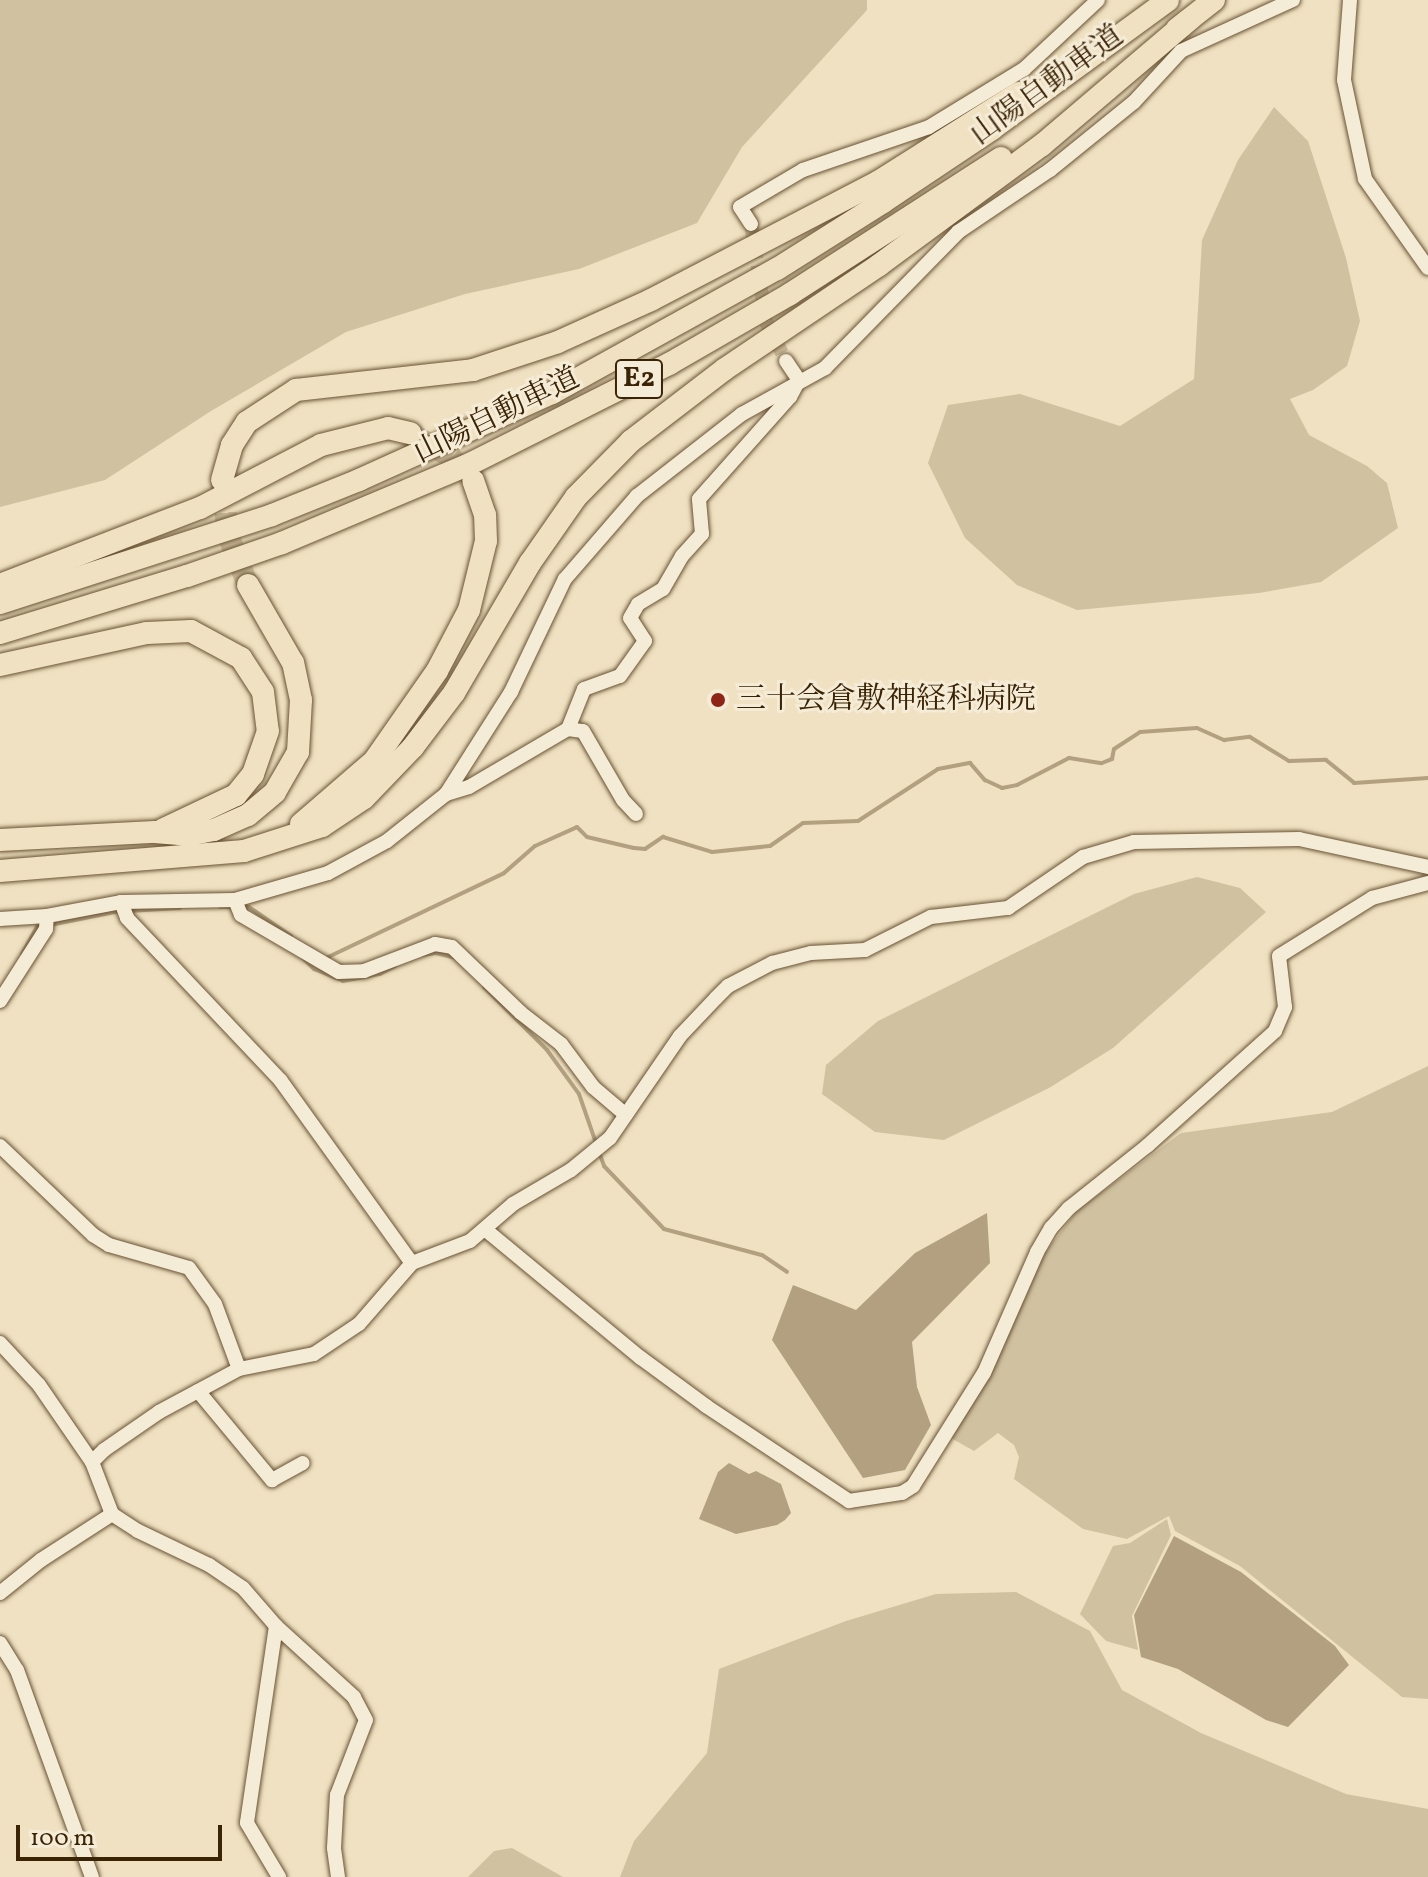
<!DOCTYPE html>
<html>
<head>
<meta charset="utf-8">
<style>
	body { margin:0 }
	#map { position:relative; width:1428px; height:1877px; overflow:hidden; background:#efe1c1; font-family:Vollkorn,"Noto Serif JP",serif }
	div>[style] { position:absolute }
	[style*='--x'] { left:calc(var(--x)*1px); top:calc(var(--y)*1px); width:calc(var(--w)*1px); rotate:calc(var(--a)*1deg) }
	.green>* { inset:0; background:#d0c1a1 }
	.water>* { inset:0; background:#b2a081 }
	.stream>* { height:4px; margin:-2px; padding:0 2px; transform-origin:2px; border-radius:2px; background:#b2a081 }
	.minor-tunnel>* { height:14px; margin-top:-7px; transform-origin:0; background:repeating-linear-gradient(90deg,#cbbb9b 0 14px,transparent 0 21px) }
	.highway-tunnel>* { height:22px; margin-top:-11px; transform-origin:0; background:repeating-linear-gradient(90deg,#cbbb9b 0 22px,transparent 0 33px) }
	.roads { filter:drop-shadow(0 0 2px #685234) drop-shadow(0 0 2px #685234) }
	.minor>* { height:14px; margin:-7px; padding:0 7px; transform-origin:7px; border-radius:7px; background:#f5ecd7 }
	.highway>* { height:22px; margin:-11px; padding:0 11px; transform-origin:11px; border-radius:11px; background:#efe1c1 }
	.dots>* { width:22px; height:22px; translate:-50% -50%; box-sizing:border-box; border:4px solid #f5ecd7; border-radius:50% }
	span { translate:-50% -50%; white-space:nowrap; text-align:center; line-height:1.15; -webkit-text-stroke:6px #f5ecd7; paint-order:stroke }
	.shield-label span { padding:2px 6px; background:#f5ecd7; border:2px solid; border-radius:6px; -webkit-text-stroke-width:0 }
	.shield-label { font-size:28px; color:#3b2305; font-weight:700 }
	.street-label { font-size:30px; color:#3b2305 }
	.poi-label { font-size:30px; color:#3b2305 }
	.left { translate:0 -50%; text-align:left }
	.scale { position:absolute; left:16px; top:1825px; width:206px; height:36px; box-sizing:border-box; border:4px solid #3b2305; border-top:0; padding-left:10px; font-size:24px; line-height:28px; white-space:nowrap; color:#3b2305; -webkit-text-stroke:6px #f5ecd7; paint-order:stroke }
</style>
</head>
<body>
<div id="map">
	<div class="green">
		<i style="clip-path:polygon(0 0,867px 0,867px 10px,742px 147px,697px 223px,579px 269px,465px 294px,346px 332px,211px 411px,105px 480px,0 507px)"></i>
		<i style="clip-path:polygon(1274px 107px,1308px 141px,1346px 258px,1360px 321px,1347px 366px,1313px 390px,1290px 399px,1309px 435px,1367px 466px,1387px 483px,1398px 528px,1321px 582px,1259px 593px,1077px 610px,1017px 585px,965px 538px,928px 463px,948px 405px,1020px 394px,1120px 426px,1194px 379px,1202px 240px,1238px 160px)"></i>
		<i style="clip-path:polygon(1197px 877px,1240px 888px,1266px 912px,1113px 1048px,1049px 1088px,944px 1140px,875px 1132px,822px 1094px,826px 1065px,878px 1021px,1134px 894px)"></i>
		<i style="clip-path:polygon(1428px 1066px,1428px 1699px,1402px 1697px,1240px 1566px,1175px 1531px,1169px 1516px,1127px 1539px,1083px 1529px,1014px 1479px,1019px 1457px,1014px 1445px,998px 1433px,974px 1451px,951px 1438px,990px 1375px,1044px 1254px,1077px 1211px,1181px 1133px,1332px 1112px)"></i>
		<i style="clip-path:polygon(1167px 1519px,1171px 1535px,1132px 1616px,1138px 1650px,1106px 1641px,1080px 1614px,1113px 1546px,1130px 1543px)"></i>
		<i style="clip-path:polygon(1016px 1592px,1090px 1631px,1122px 1690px,1201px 1733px,1346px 1794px,1428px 1809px,1428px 1877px,620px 1877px,634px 1841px,707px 1753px,719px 1669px,846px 1621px,936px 1594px)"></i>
		<i style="clip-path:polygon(512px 1848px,563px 1877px,468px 1877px,494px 1851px)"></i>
	</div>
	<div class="water">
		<i style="clip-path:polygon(987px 1213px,990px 1263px,912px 1342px,917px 1387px,931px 1425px,905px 1470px,863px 1478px,772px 1340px,793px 1285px,856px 1310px,915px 1253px)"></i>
		<i style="clip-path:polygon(729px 1463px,749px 1474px,756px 1471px,781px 1484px,791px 1513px,785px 1520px,777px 1525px,736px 1534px,699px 1519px,718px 1472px)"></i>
		<i style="clip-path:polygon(1174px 1536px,1241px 1572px,1335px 1646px,1349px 1665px,1288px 1727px,1266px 1720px,1178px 1669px,1141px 1657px,1134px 1615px)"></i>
	</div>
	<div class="stream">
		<i style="--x:220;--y:907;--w:29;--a:0"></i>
		<i style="--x:249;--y:907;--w:51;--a:34.6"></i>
		<i style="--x:128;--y:911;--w:52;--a:-3.3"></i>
		<i style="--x:50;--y:925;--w:71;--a:-11.3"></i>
		<i style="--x:22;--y:954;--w:31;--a:-61"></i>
		<i style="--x:37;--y:927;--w:4;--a:0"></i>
		<i style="--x:422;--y:955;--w:14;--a:-8"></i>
		<i style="--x:436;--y:953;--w:21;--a:14"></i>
		<i style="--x:302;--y:957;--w:17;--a:45"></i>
		<i style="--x:314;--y:969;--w:31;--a:22"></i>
		<i style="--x:343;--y:981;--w:38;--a:-11"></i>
		<i style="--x:380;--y:974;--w:17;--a:-28"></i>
		<i style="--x:324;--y:959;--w:199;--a:-25.5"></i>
		<i style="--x:504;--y:873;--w:41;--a:-41.1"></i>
		<i style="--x:535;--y:846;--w:46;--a:-24.3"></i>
		<i style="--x:577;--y:827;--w:14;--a:45"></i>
		<i style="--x:587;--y:837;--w:48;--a:13.2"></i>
		<i style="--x:634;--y:848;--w:11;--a:5"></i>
		<i style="--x:645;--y:849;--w:22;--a:-34"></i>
		<i style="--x:663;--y:837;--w:51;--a:17"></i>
		<i style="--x:712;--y:852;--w:58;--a:-5.9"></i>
		<i style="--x:770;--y:846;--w:40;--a:-34.9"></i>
		<i style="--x:803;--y:823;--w:55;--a:-2.1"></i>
		<i style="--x:858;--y:821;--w:95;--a:-33"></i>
		<i style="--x:938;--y:769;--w:33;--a:-11"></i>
		<i style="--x:970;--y:763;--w:23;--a:49"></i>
		<i style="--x:985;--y:780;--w:19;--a:25"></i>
		<i style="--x:1002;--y:788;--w:15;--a:-11"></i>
		<i style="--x:1017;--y:785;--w:59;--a:-27.4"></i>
		<i style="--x:1069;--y:758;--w:33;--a:9"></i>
		<i style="--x:1102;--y:763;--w:11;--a:-22"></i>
		<i style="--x:1112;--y:759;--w:10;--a:-79"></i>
		<i style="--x:1114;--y:749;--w:31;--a:-33"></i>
		<i style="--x:1140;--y:732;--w:57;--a:-4"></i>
		<i style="--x:1197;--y:728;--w:30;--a:24"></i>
		<i style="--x:1224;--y:740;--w:26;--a:-7"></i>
		<i style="--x:1250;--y:737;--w:46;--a:31.6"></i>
		<i style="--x:1289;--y:761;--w:37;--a:-2"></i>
		<i style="--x:1326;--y:760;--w:36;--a:39"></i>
		<i style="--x:1354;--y:783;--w:74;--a:-3.9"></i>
		<i style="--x:484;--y:987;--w:89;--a:45"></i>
		<i style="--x:547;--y:1050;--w:54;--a:54"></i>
		<i style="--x:579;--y:1094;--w:52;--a:70.9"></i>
		<i style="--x:599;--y:1152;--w:15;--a:70"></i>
		<i style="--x:604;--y:1166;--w:87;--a:46.4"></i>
		<i style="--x:664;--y:1229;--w:101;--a:14.9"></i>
		<i style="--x:762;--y:1255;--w:30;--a:34"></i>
	</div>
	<div class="minor-tunnel">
		<i style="--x:751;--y:224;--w:99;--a:81.3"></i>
		<i style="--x:766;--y:322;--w:44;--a:62.9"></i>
	</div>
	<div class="highway-tunnel">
		<i style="--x:410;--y:433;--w:48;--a:30.3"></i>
		<i style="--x:451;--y:457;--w:31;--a:48"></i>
		<i style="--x:222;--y:480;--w:55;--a:83.8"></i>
		<i style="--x:228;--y:535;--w:54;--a:68.2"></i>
	</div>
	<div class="roads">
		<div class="minor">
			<i style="--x:1350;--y:0;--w:80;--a:94.3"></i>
			<i style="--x:1344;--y:80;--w:101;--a:78"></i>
			<i style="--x:1365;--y:179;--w:109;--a:54.7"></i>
			<i style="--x:751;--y:224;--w:20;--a:-123"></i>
			<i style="--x:740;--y:207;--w:73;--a:-30.4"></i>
			<i style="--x:803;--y:170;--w:133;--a:-18.8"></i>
			<i style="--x:929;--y:127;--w:111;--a:-31.4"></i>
			<i style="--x:1024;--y:69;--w:101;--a:-43"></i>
			<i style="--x:786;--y:361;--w:23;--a:56"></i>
			<i style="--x:568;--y:729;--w:43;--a:-68.2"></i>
			<i style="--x:584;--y:689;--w:38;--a:-20"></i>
			<i style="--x:620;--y:676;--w:43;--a:-54.5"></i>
			<i style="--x:645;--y:641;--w:27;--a:-123"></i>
			<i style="--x:630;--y:618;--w:16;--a:-60"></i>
			<i style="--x:638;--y:604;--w:29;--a:-31"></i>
			<i style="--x:663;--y:589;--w:38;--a:-60"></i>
			<i style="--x:682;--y:556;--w:30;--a:-48"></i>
			<i style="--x:702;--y:534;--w:35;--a:-95"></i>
			<i style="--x:699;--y:499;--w:137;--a:-48.3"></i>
			<i style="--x:790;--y:397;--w:19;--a:-62"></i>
			<i style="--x:446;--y:794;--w:24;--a:-17"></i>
			<i style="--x:469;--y:787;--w:115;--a:-30.4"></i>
			<i style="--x:568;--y:729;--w:15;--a:8"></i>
			<i style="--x:583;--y:731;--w:80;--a:59.9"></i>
			<i style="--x:623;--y:800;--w:19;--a:47"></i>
			<i style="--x:235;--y:900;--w:16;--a:68"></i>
			<i style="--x:241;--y:915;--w:113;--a:30.2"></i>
			<i style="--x:339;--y:972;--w:25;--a:-2"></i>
			<i style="--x:364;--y:971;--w:76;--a:-20.8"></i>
			<i style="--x:435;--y:944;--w:17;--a:10"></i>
			<i style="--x:452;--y:947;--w:95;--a:43.7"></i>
			<i style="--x:521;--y:1013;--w:51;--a:37.8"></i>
			<i style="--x:561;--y:1044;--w:54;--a:53.3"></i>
			<i style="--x:593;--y:1087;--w:43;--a:40.3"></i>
			<i style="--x:121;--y:902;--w:17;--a:69"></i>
			<i style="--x:127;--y:918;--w:224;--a:46.6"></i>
			<i style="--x:281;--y:1081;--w:224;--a:54.3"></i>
			<i style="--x:0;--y:919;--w:47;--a:-3.7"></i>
			<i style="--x:47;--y:916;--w:75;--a:-10.7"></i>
			<i style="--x:121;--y:902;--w:114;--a:-1"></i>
			<i style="--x:235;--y:900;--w:97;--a:-16.2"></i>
			<i style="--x:328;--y:873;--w:67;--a:-28.5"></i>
			<i style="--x:387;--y:841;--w:75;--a:-38.5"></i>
			<i style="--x:446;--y:794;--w:121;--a:-57.5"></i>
			<i style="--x:511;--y:692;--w:125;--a:-64.5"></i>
			<i style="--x:565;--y:579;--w:110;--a:-49.1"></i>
			<i style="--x:637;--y:496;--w:133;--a:-38"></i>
			<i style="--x:742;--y:414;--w:95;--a:-29"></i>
			<i style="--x:825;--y:368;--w:190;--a:-45.6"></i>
			<i style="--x:958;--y:232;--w:111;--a:-34"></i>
			<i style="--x:1050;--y:170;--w:108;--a:-39"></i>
			<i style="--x:1134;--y:102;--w:69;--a:-47.3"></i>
			<i style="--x:1181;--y:51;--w:123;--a:-24.5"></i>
			<i style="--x:0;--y:1001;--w:85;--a:-57.4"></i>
			<i style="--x:46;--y:929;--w:13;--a:-86"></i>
			<i style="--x:0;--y:1146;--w:129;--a:43.7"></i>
			<i style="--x:93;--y:1235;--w:19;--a:32"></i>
			<i style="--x:109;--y:1245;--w:83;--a:16"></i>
			<i style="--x:189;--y:1268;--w:44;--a:54.2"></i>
			<i style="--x:215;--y:1304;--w:69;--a:69.7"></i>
			<i style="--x:486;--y:1230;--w:201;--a:39.6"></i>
			<i style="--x:641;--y:1358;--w:81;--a:36.4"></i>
			<i style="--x:706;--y:1406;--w:172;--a:33.6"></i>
			<i style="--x:849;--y:1501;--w:54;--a:-8.6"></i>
			<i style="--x:902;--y:1493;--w:13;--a:-32"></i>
			<i style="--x:913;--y:1486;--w:133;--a:-57.9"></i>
			<i style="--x:984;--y:1373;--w:132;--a:-66.3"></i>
			<i style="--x:1037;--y:1252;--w:28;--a:-60"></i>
			<i style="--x:1051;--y:1228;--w:27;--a:-48"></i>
			<i style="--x:1069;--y:1208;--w:100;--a:-38.5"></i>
			<i style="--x:1147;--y:1146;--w:172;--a:-41.9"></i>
			<i style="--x:1275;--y:1031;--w:26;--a:-67"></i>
			<i style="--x:1285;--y:1007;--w:51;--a:-96.7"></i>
			<i style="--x:1279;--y:956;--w:110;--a:-31.9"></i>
			<i style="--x:1372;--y:898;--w:58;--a:-15"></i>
			<i style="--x:0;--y:1343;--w:57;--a:47.1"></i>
			<i style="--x:39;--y:1385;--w:93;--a:55.5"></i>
			<i style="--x:198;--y:1391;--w:116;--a:50.3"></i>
			<i style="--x:272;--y:1480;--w:35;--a:-29"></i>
			<i style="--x:0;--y:1593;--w:53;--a:-38.8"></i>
			<i style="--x:41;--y:1560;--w:85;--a:-32.9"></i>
			<i style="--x:276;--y:1626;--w:199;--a:98.4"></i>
			<i style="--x:247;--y:1823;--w:63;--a:59.3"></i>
			<i style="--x:0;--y:1643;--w:32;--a:58"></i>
			<i style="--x:17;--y:1670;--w:220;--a:70.1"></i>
			<i style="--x:338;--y:1877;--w:29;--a:-98"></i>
			<i style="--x:334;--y:1848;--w:53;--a:-86.8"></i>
			<i style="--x:337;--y:1795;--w:80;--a:-68.9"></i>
			<i style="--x:366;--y:1720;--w:26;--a:-118"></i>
			<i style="--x:354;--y:1697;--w:105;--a:-137.7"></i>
			<i style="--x:276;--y:1626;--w:50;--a:-131"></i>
			<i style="--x:243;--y:1588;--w:41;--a:-145.9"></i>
			<i style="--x:209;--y:1565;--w:79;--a:-154.4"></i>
			<i style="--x:138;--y:1531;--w:31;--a:-147"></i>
			<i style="--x:112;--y:1514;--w:56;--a:-111"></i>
			<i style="--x:92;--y:1462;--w:17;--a:-45"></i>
			<i style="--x:104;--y:1450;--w:67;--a:-34.6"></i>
			<i style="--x:159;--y:1412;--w:91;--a:-28.3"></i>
			<i style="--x:239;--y:1369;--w:76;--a:-11.3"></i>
			<i style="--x:314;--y:1354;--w:54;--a:-33.7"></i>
			<i style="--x:359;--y:1324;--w:81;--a:-49"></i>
			<i style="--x:412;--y:1263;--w:62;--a:-20.8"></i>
			<i style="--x:470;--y:1241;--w:57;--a:-40.7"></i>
			<i style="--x:513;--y:1204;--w:67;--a:-30.4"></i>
			<i style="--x:571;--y:1170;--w:50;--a:-39.4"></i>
			<i style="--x:610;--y:1138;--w:124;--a:-55.5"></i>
			<i style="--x:680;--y:1036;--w:52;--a:-46.5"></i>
			<i style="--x:716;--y:998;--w:17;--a:-45"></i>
			<i style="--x:728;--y:986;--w:50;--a:-27.6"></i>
			<i style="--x:772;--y:963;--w:40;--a:-14.4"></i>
			<i style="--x:811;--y:953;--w:54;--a:-3.2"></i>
			<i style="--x:865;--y:950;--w:74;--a:-26.6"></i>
			<i style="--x:931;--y:917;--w:78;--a:-6.7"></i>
			<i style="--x:1008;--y:908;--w:91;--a:-34.2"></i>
			<i style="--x:1083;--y:857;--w:53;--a:-16.4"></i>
			<i style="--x:1134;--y:842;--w:165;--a:-1"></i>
			<i style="--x:1299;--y:839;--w:132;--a:12.2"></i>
		</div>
		<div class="highway">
			<i style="--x:1177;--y:29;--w:47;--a:-38.1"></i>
			<i style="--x:222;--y:480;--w:36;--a:-74"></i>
			<i style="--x:232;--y:445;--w:27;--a:-57"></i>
			<i style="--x:247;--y:422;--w:59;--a:-33.1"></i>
			<i style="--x:296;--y:390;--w:178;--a:-6.4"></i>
			<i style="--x:473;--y:370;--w:89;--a:-18.2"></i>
			<i style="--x:558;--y:342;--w:102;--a:-24.3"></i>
			<i style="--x:651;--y:300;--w:256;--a:-27.5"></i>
			<i style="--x:878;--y:182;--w:167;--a:-32.3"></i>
			<i style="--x:0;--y:585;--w:214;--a:-21.1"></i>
			<i style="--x:200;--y:508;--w:136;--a:-27.5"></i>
			<i style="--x:321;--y:445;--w:69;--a:-14.2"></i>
			<i style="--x:388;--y:428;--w:23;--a:13"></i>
			<i style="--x:0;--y:603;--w:286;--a:-17.9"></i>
			<i style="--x:272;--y:515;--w:94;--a:-21.9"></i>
			<i style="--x:359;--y:480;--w:212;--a:-24.3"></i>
			<i style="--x:552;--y:393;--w:257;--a:-28.9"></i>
			<i style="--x:777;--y:269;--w:125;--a:-32.3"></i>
			<i style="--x:883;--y:202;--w:131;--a:-33.8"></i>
			<i style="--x:992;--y:129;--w:218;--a:-36.2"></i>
			<i style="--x:0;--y:633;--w:195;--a:-17"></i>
			<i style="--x:187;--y:576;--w:101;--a:-19.2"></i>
			<i style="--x:282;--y:543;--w:204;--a:-22.8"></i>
			<i style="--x:470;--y:464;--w:223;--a:-26.7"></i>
			<i style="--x:669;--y:364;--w:140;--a:-30"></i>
			<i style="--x:790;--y:294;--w:251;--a:-32.8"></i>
			<i style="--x:0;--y:665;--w:150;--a:-12.3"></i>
			<i style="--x:147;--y:633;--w:44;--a:-2.6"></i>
			<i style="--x:191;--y:631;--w:57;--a:28.4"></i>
			<i style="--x:241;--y:658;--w:40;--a:57.1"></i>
			<i style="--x:263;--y:692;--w:39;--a:83"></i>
			<i style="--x:268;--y:731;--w:46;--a:109.2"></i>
			<i style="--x:253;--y:774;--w:27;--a:129"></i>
			<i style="--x:236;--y:795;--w:80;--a:154.7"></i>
			<i style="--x:301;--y:824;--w:96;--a:-40.8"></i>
			<i style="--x:374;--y:761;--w:110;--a:-55"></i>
			<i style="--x:437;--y:671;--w:69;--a:-62.3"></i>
			<i style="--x:469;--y:610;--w:71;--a:-76.2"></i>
			<i style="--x:486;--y:541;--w:26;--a:-92"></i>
			<i style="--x:485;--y:515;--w:36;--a:-109"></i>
			<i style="--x:0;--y:840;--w:155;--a:-3"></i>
			<i style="--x:155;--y:832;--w:33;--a:5"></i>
			<i style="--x:188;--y:835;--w:26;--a:-11"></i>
			<i style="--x:214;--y:830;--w:37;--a:-24"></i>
			<i style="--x:248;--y:815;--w:35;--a:-40"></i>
			<i style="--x:275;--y:792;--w:46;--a:-60.1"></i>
			<i style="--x:298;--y:752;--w:52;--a:-86.7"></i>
			<i style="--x:301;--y:700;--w:38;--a:-102"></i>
			<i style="--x:293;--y:663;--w:90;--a:-120"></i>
			<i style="--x:0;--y:871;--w:245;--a:-4.7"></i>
			<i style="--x:244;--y:851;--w:82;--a:-17.8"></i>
			<i style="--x:322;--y:826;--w:50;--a:-33.7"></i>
			<i style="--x:364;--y:798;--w:71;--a:-46.1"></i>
			<i style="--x:413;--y:747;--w:68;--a:-52.8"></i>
			<i style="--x:454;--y:693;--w:151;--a:-59.7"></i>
			<i style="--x:530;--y:563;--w:80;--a:-55.1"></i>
			<i style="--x:576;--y:497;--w:78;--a:-45.5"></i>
			<i style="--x:631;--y:441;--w:118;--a:-37.5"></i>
			<i style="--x:725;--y:369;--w:186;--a:-34"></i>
			<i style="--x:879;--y:265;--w:202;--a:-36.4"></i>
			<i style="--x:1042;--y:145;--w:193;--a:-40.4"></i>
		</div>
	</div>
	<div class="dots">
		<i style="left:718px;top:700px;background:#8f2418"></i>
	</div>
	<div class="shield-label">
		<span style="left:639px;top:379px">E2</span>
	</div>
	<div class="street-label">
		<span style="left:1047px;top:86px;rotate:-36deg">山陽自動車道</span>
		<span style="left:497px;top:416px;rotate:-26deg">山陽自動車道</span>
	</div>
	<div class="poi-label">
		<span class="left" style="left:736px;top:700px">三十会倉敷神経科病院</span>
	</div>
	<div class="scale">100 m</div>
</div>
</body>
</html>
